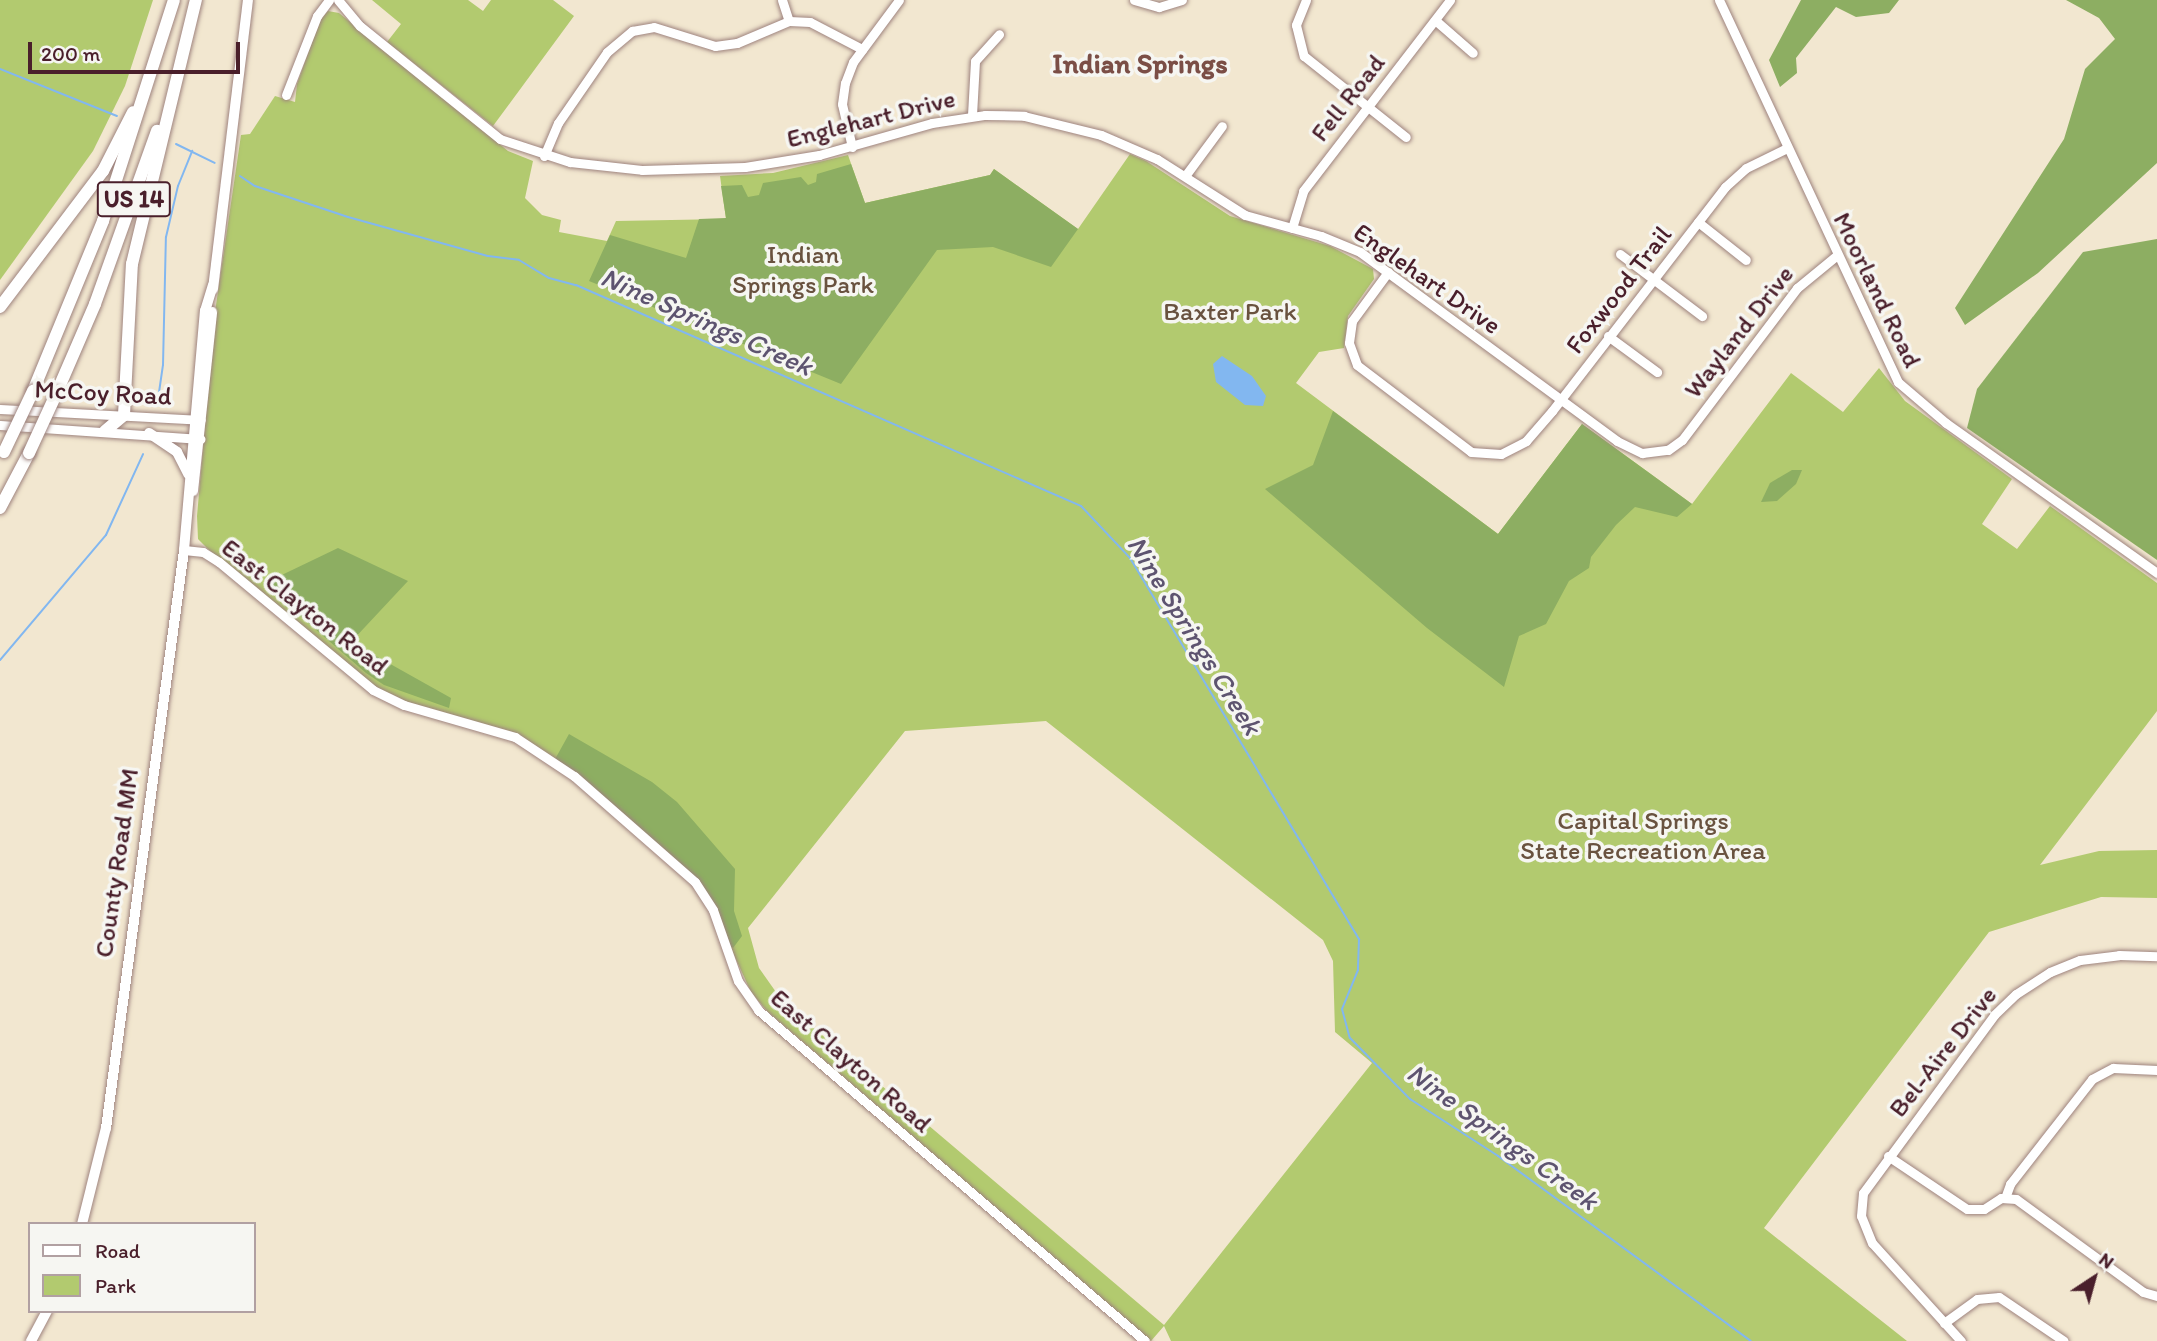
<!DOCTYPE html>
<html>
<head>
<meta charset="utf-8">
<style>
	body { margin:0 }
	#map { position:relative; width:2157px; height:1341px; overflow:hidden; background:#f2e7d0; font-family:Itim,sans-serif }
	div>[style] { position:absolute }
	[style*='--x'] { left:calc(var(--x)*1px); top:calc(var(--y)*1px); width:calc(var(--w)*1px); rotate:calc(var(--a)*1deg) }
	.green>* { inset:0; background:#b2ca6f }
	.forest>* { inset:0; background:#8dae62 }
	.water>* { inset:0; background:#82b7f0 }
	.stream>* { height:2px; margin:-1px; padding:0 1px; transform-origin:1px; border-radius:1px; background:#82b7f0 }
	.roads { filter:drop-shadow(0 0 2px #9e837e) drop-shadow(0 0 2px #9e837e) }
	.minor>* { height:9px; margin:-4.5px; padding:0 4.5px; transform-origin:4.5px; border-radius:4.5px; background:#fff }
	.major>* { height:10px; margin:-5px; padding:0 5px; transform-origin:5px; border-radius:5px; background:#fff }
	.highway>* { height:12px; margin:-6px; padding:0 6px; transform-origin:6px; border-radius:6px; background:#fff }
	.bridges { filter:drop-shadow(0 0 2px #9e837e) drop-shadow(0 0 2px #9e837e) }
	.highway-bridge>* { height:12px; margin:-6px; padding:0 6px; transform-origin:6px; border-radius:6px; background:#fff }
	span { translate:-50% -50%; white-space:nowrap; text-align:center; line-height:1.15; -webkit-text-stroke:7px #f6f6f2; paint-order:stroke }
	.shield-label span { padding:2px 5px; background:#f6f6f2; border:2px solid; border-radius:5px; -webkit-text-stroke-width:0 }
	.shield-label { font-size:24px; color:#4a1f2b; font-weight:700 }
	.street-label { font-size:26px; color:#4a1f2b }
	.park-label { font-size:26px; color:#69523f }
	.neighbourhood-label { font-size:28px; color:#7b4e46; font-weight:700 }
	.water-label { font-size:28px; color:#5e5470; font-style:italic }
	.legend { position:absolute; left:28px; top:1222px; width:228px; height:91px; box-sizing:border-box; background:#f6f6f2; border:2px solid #b1a0a2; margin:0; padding:9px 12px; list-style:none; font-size:21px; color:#4a1f2b }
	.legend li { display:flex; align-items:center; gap:14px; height:35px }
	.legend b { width:35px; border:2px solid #b1a0a2 }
	.north { position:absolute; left:2059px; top:1243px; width:70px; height:70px; -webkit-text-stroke:5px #f6f6f2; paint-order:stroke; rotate:36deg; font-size:19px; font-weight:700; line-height:28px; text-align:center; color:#4a1f2b }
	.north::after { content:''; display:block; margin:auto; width:24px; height:32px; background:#4a1f2b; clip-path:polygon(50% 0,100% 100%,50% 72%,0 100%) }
	.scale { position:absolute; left:28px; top:42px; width:212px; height:32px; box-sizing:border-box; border:4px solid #4a1f2b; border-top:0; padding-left:9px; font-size:21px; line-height:24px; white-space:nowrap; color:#4a1f2b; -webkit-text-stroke:5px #f6f6f2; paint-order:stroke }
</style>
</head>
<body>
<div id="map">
	<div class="green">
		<i style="clip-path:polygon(0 0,153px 0,125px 86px,93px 151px,0 280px)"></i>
		<i style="clip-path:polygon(372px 0,468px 0,483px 11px,491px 0,553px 0,574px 16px,493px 126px,387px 42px,401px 24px)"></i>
		<i style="clip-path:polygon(evenodd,328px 11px,339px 13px,508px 151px,533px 161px,525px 198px,542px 215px,561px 220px,559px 232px,607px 241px,616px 221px,726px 219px,720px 176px,773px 173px,848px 155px,865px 203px,990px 175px,994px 169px,1078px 229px,1130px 154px,1146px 161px,1230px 216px,1330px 246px,1373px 269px,1374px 279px,1348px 316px,1344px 348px,1319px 352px,1296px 383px,1498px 534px,1582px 424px,1692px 504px,1791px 373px,1843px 412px,1879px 368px,1905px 401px,2012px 479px,1982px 524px,2017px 549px,2050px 506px,2157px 583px,2157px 711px,2040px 865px,2099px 851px,2157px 850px,2157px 898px,2101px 897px,1989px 932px,1764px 1228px,1907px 1341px,1171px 1341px,1164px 1326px,1151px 1341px,767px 1011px,751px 992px,711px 905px,674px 862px,525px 742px,382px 694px,208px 549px,198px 539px,197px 516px,215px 312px,241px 135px,250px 134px,275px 96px,295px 102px,297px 84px,320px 20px,328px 11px,1046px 721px,1323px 940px,1333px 961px,1335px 1032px,1372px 1063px,1164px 1325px,783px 1002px,759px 968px,748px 928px,905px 731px,1046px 721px)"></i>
	</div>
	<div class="forest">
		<i style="clip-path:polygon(1801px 0,1899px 0,1889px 13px,1856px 17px,1836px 7px,1796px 58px,1797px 73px,1780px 87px,1769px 60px)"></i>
		<i style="clip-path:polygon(2066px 0,2157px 0,2157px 163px,2038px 273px,1965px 325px,1955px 308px,2064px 139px,2085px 69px,2115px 39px,2099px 18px)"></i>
		<i style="clip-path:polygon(851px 164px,865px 203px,990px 175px,994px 169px,1078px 229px,1051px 267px,993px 247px,937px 250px,841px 384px,589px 281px,610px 235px,686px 258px,699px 219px,726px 218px,721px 186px,742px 185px,748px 197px,759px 195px,763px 183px,801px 177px,808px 185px,816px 182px,817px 174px)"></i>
		<i style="clip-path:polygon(2157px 239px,2157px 560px,1967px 428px,1977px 389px,2083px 252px)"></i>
		<i style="clip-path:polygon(1333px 411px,1498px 534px,1582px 424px,1692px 504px,1677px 517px,1635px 507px,1616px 525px,1591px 557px,1589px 568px,1569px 581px,1546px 624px,1519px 636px,1504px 687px,1427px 628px,1265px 489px,1313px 465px)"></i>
		<i style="clip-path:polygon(1792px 470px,1802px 470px,1796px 484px,1777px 501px,1761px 502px,1770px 483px)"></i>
		<i style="clip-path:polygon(338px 548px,408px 581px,351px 642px,451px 698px,449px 708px,384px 685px,366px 673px,263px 584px)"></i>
		<i style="clip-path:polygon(569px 734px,652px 782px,677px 802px,735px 869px,734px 911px,742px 936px,733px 948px,724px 940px,706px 896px,554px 761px)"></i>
	</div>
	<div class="water">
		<i style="clip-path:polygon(1222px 356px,1252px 376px,1266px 396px,1263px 406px,1245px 405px,1216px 382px,1213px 364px)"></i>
	</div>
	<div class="stream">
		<i style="--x:0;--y:69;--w:126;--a:21.9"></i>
		<i style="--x:176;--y:144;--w:43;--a:26"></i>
		<i style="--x:240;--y:176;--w:18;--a:34"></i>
		<i style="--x:255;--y:186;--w:98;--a:18.4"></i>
		<i style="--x:348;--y:217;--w:145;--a:15.6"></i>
		<i style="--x:488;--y:256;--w:31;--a:7"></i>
		<i style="--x:519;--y:260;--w:35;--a:31"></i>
		<i style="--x:549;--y:278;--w:28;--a:15"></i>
		<i style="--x:576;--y:285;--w:551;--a:23.64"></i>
		<i style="--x:1081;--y:506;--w:71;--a:46.7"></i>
		<i style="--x:1130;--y:558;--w:445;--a:59"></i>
		<i style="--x:1359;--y:939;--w:31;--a:92"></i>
		<i style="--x:1358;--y:970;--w:42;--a:112.3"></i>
		<i style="--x:1342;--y:1009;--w:30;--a:75"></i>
		<i style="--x:1350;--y:1038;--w:86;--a:45.5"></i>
		<i style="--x:1410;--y:1099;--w:105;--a:32.9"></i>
		<i style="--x:1498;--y:1156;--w:313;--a:36.2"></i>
		<i style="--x:157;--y:406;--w:41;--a:-81.7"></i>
		<i style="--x:163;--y:365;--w:128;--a:-88.7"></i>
		<i style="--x:166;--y:237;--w:52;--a:-76.8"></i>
		<i style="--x:178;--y:186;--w:38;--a:-68"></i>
		<i style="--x:0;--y:660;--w:164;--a:-49.7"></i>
		<i style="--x:106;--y:535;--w:89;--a:-65.4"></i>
	</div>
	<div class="roads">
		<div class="minor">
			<i style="--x:338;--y:0;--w:34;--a:50"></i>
			<i style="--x:360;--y:26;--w:180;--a:38.9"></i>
			<i style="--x:500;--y:139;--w:74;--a:18.2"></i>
			<i style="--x:570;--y:162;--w:72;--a:6.3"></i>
			<i style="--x:642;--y:170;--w:103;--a:-1.7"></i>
			<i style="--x:745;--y:167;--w:75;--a:-9.2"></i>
			<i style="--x:819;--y:155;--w:117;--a:-15.8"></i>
			<i style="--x:932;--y:123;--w:54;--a:-8.6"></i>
			<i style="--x:985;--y:115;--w:39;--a:1"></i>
			<i style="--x:1024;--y:116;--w:79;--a:13.9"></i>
			<i style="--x:1101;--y:135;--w:61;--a:23.2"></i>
			<i style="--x:1157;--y:159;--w:104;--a:32.5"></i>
			<i style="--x:1245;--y:215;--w:79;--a:15.4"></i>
			<i style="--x:1321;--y:236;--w:42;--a:22.3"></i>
			<i style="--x:1360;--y:252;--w:319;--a:36.3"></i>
			<i style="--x:1617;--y:441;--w:28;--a:26"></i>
			<i style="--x:1642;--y:453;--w:26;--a:-7"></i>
			<i style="--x:1668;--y:450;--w:17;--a:-36"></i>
			<i style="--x:1682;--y:440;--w:191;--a:-52.9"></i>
			<i style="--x:1797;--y:288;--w:50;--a:-39.4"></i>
			<i style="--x:782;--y:0;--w:22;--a:72"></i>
			<i style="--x:1134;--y:0;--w:26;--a:16"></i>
			<i style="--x:1159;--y:7;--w:24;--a:-17"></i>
			<i style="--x:1306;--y:0;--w:27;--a:112"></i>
			<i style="--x:1296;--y:25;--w:32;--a:76"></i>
			<i style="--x:1304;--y:56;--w:130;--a:38.5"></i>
			<i style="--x:1719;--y:0;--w:422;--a:64.9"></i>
			<i style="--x:1898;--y:382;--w:63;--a:40.5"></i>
			<i style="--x:1946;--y:423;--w:259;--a:35.4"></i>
			<i style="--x:1435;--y:20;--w:50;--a:41"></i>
			<i style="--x:286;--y:95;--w:85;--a:-68.6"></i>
			<i style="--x:317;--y:16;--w:20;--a:-53"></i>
			<i style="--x:972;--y:115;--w:54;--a:-86.8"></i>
			<i style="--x:975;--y:61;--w:36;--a:-48"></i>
			<i style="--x:852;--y:147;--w:44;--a:-103.1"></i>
			<i style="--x:842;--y:104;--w:21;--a:-82"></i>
			<i style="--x:845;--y:83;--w:22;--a:-69"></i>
			<i style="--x:853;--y:62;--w:77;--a:-53.4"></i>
			<i style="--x:544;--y:156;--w:36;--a:-67"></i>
			<i style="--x:558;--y:123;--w:86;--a:-55.4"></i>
			<i style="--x:607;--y:52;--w:33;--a:-40"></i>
			<i style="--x:632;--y:31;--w:22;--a:-10"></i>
			<i style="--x:654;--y:27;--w:64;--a:17.3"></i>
			<i style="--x:715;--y:46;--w:22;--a:-8"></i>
			<i style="--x:737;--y:43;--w:56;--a:-22.9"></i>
			<i style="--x:789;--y:21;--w:21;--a:3"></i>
			<i style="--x:810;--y:22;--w:59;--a:27.4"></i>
			<i style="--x:1185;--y:176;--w:62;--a:-53.5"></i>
			<i style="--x:1698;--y:222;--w:61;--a:38.4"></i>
			<i style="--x:1292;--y:228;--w:39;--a:-73"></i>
			<i style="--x:1303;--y:191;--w:241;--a:-52.4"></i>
			<i style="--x:1620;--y:254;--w:103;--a:37.1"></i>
			<i style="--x:1388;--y:272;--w:61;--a:126.3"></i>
			<i style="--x:1352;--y:321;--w:22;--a:98"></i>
			<i style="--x:1349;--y:343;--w:23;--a:70"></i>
			<i style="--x:1357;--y:365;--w:143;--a:37.3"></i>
			<i style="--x:1471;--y:452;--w:30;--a:4"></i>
			<i style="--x:1501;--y:454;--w:28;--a:-27"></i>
			<i style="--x:1526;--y:441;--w:40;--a:-49"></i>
			<i style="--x:1552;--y:411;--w:283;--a:-52.3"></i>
			<i style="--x:1725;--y:187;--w:28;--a:-42"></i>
			<i style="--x:1746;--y:168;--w:46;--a:-26"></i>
			<i style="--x:1608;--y:336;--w:61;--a:36.3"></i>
			<i style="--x:0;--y:409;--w:201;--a:3.1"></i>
			<i style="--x:0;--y:425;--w:201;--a:4"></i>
			<i style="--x:184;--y:550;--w:19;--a:6"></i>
			<i style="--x:203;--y:552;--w:19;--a:32"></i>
			<i style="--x:219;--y:562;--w:200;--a:39.7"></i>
			<i style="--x:373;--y:690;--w:34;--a:26"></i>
			<i style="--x:404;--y:705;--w:116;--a:16.1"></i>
			<i style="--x:515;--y:737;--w:71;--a:33.5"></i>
			<i style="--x:574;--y:776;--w:161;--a:41.2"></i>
			<i style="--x:695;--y:882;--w:33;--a:57"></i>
			<i style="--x:713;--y:910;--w:75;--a:70.6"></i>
			<i style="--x:738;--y:981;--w:35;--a:55"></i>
			<i style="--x:758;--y:1010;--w:509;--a:40.54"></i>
			<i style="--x:1888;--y:1156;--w:95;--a:33.9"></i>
			<i style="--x:1967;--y:1209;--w:17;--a:0"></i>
			<i style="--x:1984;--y:1209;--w:20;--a:-33"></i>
			<i style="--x:2001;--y:1198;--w:15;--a:4"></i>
			<i style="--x:2016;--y:1199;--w:157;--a:36.2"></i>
			<i style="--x:2143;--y:1292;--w:15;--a:16"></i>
			<i style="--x:2005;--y:1198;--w:15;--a:-70"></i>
			<i style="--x:2010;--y:1184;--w:133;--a:-52"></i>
			<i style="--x:2092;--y:1079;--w:24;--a:-28"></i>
			<i style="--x:2113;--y:1068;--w:44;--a:2.6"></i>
			<i style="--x:1944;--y:1323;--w:41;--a:-36"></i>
			<i style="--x:1977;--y:1299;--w:22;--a:-5"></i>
			<i style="--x:1999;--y:1297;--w:78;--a:34.1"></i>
			<i style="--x:1961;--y:1341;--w:132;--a:-132.2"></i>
			<i style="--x:1872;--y:1243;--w:29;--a:-112"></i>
			<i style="--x:1861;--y:1216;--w:23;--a:-85"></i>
			<i style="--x:1863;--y:1193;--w:221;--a:-53.6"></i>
			<i style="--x:1994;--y:1015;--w:30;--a:-44"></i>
			<i style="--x:2016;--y:994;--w:40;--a:-32.9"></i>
			<i style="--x:2050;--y:972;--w:32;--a:-22"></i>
			<i style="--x:2080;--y:960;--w:39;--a:-7"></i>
			<i style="--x:2119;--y:955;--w:38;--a:2"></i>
		</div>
		<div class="major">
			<i style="--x:213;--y:289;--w:291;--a:-83.1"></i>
			<i style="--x:149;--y:433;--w:34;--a:34"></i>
			<i style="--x:177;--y:452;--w:25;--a:63"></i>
			<i style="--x:193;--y:491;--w:180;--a:-83.9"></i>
			<i style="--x:82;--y:1224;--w:99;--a:-76"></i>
			<i style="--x:106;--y:1128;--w:583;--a:-82.31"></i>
			<i style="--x:184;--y:550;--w:240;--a:-85"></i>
			<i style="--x:205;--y:311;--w:27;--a:-73"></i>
			<i style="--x:31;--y:1341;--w:34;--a:-62"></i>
		</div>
		<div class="highway">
			<i style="--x:0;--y:307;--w:171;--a:-52.9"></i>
			<i style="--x:103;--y:171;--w:66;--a:-63"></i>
			<i style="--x:33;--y:391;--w:184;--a:-67.6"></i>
			<i style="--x:103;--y:221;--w:232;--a:-72.2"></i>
			<i style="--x:57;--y:392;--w:96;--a:-66.6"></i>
			<i style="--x:95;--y:304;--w:184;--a:-70.3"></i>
			<i style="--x:105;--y:431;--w:25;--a:-40"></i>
			<i style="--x:124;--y:415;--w:151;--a:-87"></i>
			<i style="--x:132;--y:264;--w:272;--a:-76.4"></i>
			<i style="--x:0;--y:508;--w:62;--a:-62.2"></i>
		</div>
	</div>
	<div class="bridges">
		<div class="highway-bridge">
			<i style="--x:4;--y:452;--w:68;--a:-64.6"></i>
			<i style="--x:29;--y:453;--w:67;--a:-65.3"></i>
		</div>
	</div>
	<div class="shield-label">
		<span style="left:134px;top:199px">US 14</span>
	</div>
	<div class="street-label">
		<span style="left:1348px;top:98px;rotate:-52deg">Fell Road</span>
		<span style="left:871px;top:119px;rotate:-14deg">Englehart Drive</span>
		<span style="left:1427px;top:279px;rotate:35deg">Englehart Drive</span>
		<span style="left:1619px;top:290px;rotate:-52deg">Foxwood Trail</span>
		<span style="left:1877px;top:290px;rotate:64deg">Moorland Road</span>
		<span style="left:1739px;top:332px;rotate:-52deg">Wayland Drive</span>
		<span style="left:103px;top:393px;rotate:3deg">McCoy Road</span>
		<span style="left:305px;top:607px;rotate:38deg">East Clayton Road</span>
		<span style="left:117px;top:863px;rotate:-82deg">County Road MM</span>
		<span style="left:1943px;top:1052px;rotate:-52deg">Bel-Aire Drive</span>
		<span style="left:851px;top:1061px;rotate:41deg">East Clayton Road</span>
	</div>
	<div class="park-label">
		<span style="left:803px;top:270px">Indian<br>Springs Park</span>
		<span style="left:1230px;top:312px">Baxter Park</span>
		<span style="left:1643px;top:836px">Capital Springs<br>State Recreation Area</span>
	</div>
	<div class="neighbourhood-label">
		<span style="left:1140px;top:63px">Indian Springs</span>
	</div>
	<div class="water-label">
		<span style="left:707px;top:321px;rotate:24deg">Nine Springs Creek</span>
		<span style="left:1195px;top:635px;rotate:58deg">Nine Springs Creek</span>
		<span style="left:1503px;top:1136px;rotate:36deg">Nine Springs Creek</span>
	</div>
	<ul class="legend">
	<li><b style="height:9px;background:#fff"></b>Road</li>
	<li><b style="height:19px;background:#b2ca6f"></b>Park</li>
	</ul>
	<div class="north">N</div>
	<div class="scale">200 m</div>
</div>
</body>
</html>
